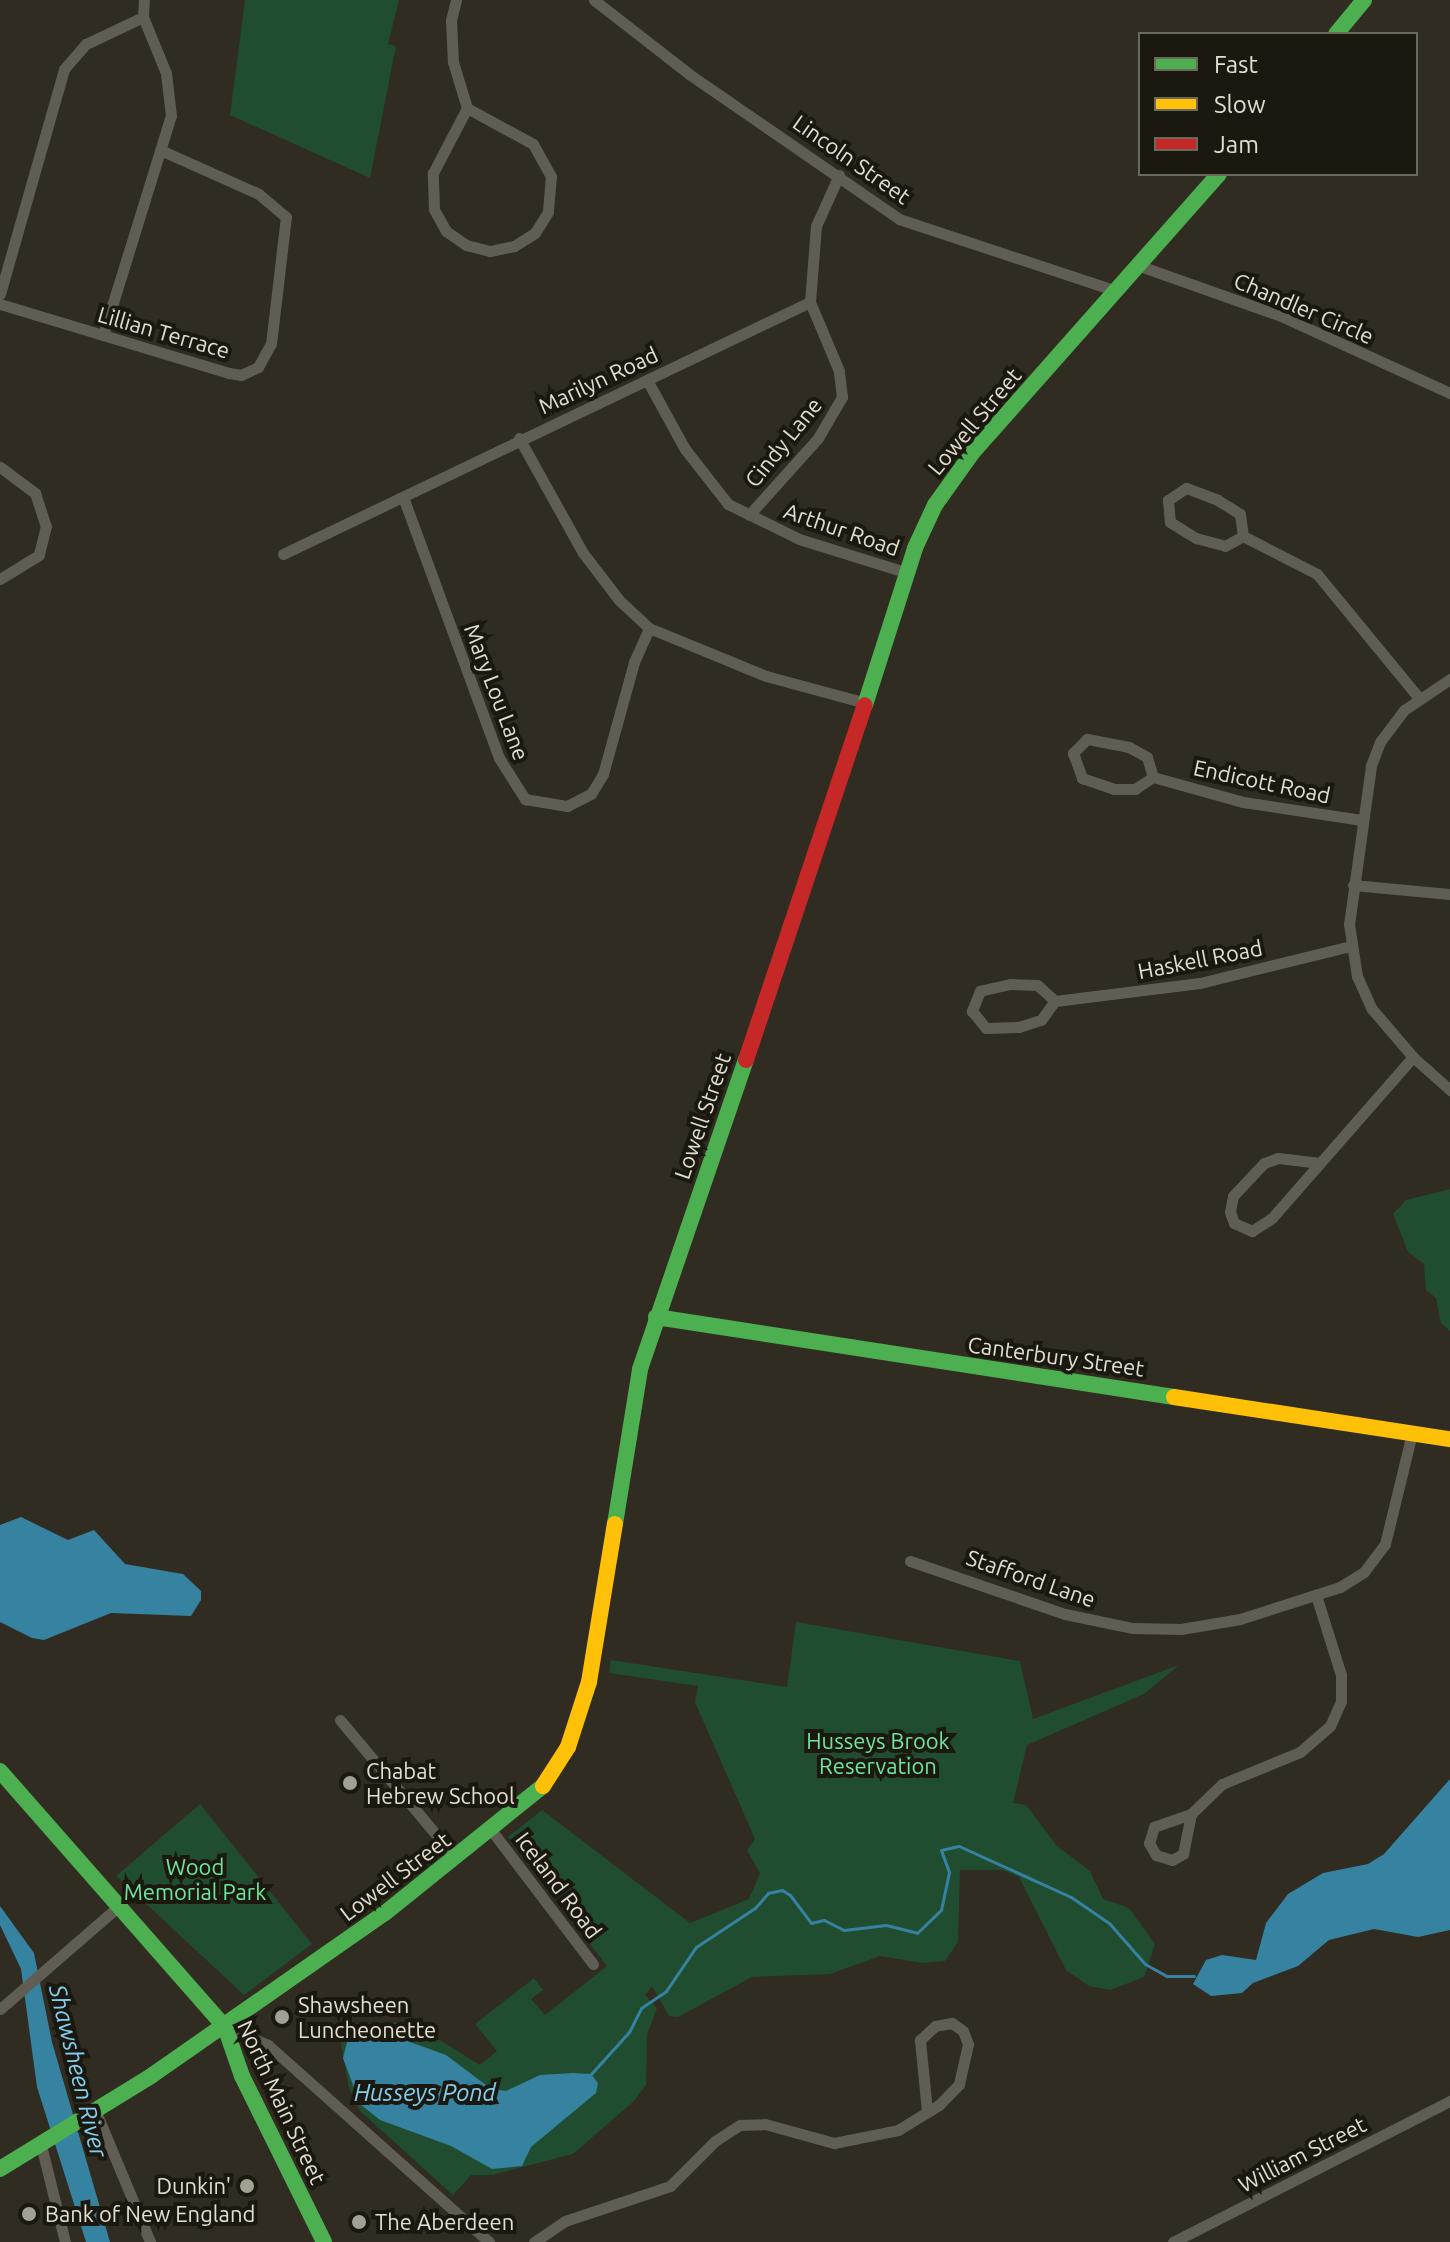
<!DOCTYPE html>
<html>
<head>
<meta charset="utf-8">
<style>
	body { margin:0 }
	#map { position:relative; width:1450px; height:2242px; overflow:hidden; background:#302c21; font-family:Ubuntu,sans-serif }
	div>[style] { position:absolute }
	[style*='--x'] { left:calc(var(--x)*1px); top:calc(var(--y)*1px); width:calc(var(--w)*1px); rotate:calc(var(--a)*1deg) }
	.green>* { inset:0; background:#204c30 }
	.water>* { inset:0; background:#3582a1 }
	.stream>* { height:3px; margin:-1.5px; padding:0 1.5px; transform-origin:1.5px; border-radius:1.5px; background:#3582a1 }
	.street>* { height:11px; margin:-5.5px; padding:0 5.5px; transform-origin:5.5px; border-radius:5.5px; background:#605d55 }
	.fast>* { height:16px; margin:-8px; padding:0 8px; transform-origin:8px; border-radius:8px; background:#4caf50 }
	.slow>* { height:16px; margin:-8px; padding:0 8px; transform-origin:8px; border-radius:8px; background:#ffc107 }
	.jam>* { height:16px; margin:-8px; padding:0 8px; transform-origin:8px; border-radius:8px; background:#c62828 }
	.dots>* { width:22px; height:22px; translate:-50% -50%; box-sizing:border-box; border:4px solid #1b190f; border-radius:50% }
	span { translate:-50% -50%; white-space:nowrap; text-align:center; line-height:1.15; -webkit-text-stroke:8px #1b190f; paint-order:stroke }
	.street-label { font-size:22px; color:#e2dfd1 }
	.park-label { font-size:22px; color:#6ee69d }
	.poi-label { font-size:22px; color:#e2dfd1 }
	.left { translate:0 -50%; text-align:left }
	.right { translate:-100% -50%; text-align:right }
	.water-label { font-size:24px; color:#83cff2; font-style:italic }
	.legend { position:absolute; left:1138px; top:32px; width:280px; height:144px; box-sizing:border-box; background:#1b190f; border:2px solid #6b685d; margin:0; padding:10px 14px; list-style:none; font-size:24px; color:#e2dfd1 }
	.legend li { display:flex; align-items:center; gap:16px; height:40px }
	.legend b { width:40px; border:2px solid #6b685d }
</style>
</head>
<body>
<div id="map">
	<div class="green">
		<i style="clip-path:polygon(245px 0,399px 0,388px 44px,396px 46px,370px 178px,230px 115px)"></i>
		<i style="clip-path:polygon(1450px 1189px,1450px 1331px,1441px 1323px,1436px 1298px,1426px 1290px,1424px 1264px,1408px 1252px,1393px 1214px,1406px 1200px)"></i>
		<i style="clip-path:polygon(796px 1622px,1020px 1661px,1033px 1719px,1179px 1665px,1144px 1694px,1027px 1745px,1013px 1803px,1026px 1805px,1057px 1846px,1090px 1871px,1103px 1899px,1129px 1908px,1155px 1944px,1144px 1977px,1110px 1990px,1089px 1986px,1066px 1970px,1019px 1877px,1003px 1870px,960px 1870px,958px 1942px,945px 1961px,923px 1963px,880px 1956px,830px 1974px,752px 1977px,678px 2017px,669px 2016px,652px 1986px,645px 1995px,657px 2008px,647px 2035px,646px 2085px,634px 2101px,573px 2154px,492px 2175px,471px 2175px,453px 2195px,359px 2110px,349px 2088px,340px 2038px,376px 2023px,410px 2022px,480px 2065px,497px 2051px,475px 2024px,534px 1978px,543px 1990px,531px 1999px,545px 2015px,607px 1966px,508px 1837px,542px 1810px,690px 1923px,749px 1899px,760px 1873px,747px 1850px,755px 1839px,695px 1702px,698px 1686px,609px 1673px,611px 1660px,787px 1687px)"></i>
		<i style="clip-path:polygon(200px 1804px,312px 1944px,244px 1995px,116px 1876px)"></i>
	</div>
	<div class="water">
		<i style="clip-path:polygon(21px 1517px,68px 1540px,94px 1530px,125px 1564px,183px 1574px,201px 1591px,201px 1600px,191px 1616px,111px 1613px,44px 1640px,32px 1638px,0 1622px,0 1525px)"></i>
		<i style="clip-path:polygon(1450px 1779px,1450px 1930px,1418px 1937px,1374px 1929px,1329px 1940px,1298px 1966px,1253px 1983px,1242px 1993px,1211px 1996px,1193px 1984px,1206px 1960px,1222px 1955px,1256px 1960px,1266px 1923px,1288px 1894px,1323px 1873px,1368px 1864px,1384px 1854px)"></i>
		<i style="clip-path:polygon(0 1906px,34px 1953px,52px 2042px,110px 2242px,86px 2242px,37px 2087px,21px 1969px,0 1925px)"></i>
		<i style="clip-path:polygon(374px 2036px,399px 2038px,446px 2055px,490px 2088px,506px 2091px,540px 2075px,573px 2073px,591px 2074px,598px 2083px,596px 2093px,531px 2147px,522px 2166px,492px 2169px,451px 2146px,380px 2120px,360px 2104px,343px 2058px,347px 2042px)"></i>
	</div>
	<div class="stream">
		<i style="--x:591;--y:2074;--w:57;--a:-47.9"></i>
		<i style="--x:629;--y:2032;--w:27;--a:-63"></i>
		<i style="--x:641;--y:2008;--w:30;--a:-34"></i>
		<i style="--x:666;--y:1991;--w:53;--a:-55.7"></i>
		<i style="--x:696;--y:1947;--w:71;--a:-33.5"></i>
		<i style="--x:755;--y:1908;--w:20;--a:-49"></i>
		<i style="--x:768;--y:1893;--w:14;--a:-12"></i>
		<i style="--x:782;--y:1890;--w:9;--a:32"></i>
		<i style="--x:790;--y:1895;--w:35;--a:53"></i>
		<i style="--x:811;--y:1923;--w:13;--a:-13"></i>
		<i style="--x:824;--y:1920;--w:22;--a:27"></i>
		<i style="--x:844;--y:1930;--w:42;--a:-6.8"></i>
		<i style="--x:886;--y:1925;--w:32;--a:14"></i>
		<i style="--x:917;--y:1933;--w:33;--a:-44"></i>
		<i style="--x:941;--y:1910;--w:39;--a:-78"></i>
		<i style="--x:949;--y:1872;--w:23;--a:-110"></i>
		<i style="--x:941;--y:1850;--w:18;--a:-13"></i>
		<i style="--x:959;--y:1846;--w:123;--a:24.5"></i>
		<i style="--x:1071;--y:1897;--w:46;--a:34.4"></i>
		<i style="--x:1109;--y:1923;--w:55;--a:48.7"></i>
		<i style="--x:1145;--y:1964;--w:25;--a:29"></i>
		<i style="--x:1167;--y:1976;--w:27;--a:0"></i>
	</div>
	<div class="street">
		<i style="--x:456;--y:0;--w:21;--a:104"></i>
		<i style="--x:451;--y:20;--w:42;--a:87.3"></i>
		<i style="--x:453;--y:62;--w:48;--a:73.1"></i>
		<i style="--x:467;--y:108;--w:75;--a:28.6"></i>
		<i style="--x:533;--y:144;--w:37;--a:61"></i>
		<i style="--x:551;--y:176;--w:36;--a:95"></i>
		<i style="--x:548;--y:212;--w:25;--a:122"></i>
		<i style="--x:535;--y:233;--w:25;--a:148"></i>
		<i style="--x:514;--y:246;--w:25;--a:168"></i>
		<i style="--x:490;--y:251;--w:25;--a:-166"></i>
		<i style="--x:466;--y:245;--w:24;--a:-145"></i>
		<i style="--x:446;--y:231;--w:25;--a:-119"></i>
		<i style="--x:434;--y:209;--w:36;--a:-92"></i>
		<i style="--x:433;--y:173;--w:73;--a:-62.4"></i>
		<i style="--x:594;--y:0;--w:120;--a:37.9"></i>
		<i style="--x:689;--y:74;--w:255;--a:34.6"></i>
		<i style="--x:899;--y:219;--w:230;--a:18.3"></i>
		<i style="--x:1140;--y:266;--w:150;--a:19.5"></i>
		<i style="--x:1281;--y:316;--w:186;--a:24.5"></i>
		<i style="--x:0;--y:294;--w:234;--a:-74.1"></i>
		<i style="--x:64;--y:69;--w:33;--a:-49"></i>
		<i style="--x:86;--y:44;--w:63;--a:-25.3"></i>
		<i style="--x:0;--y:304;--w:239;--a:16.8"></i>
		<i style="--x:229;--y:373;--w:12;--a:9"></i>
		<i style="--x:241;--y:375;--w:19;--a:-25"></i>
		<i style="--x:258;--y:367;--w:26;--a:-61"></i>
		<i style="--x:271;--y:344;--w:128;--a:-83.3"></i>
		<i style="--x:286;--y:217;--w:35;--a:-140"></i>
		<i style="--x:259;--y:194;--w:108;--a:-156"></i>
		<i style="--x:103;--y:335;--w:229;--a:-72.8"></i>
		<i style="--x:171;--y:116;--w:43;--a:-96.6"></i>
		<i style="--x:166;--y:73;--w:61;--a:-112.3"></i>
		<i style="--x:143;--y:17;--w:17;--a:-87"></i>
		<i style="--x:647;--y:380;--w:79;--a:61.2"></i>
		<i style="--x:685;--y:449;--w:70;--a:52"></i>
		<i style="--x:728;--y:504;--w:79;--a:26.2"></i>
		<i style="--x:799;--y:539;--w:111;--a:17.3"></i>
		<i style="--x:519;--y:438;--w:132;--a:60.9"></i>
		<i style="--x:583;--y:553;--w:59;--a:52.5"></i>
		<i style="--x:619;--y:600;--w:41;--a:43"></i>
		<i style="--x:649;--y:628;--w:126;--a:22.3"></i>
		<i style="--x:766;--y:676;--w:104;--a:15.1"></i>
		<i style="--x:0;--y:467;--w:44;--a:36.6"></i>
		<i style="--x:35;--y:493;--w:35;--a:72"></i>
		<i style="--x:46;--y:526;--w:30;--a:104"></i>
		<i style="--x:39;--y:555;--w:46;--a:148.4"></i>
		<i style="--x:403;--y:497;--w:278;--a:69.8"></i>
		<i style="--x:499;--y:758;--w:49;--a:57.6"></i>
		<i style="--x:525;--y:799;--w:43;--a:9.5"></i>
		<i style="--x:567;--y:806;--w:27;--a:-27"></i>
		<i style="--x:591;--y:794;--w:23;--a:-59"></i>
		<i style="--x:603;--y:774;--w:116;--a:-74.5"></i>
		<i style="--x:634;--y:662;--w:37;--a:-66"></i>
		<i style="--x:749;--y:515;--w:103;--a:-48.1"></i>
		<i style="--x:818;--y:438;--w:48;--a:-59.7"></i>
		<i style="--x:842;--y:397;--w:26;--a:-97"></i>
		<i style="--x:839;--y:371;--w:75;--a:-112.8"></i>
		<i style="--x:1243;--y:536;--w:22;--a:-98"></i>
		<i style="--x:1240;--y:514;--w:26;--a:-148"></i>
		<i style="--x:1218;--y:500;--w:34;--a:-159"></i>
		<i style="--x:1186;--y:488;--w:22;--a:146"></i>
		<i style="--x:1168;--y:500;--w:22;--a:85"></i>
		<i style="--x:1170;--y:522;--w:31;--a:32"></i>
		<i style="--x:1196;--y:538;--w:30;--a:15"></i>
		<i style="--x:1225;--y:546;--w:21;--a:-29"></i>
		<i style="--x:1243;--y:536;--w:83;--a:27.2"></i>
		<i style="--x:1317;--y:574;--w:159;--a:50.6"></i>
		<i style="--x:283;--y:554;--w:584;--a:-25.56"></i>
		<i style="--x:810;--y:302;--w:76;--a:-85.5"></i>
		<i style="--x:816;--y:226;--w:56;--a:-65.7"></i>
		<i style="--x:1450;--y:679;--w:55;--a:146"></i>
		<i style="--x:1404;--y:710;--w:40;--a:127"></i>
		<i style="--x:1380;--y:742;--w:26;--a:111"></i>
		<i style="--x:1371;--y:766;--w:160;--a:97.9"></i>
		<i style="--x:1349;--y:924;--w:53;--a:81.3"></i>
		<i style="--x:1357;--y:976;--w:36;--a:66"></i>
		<i style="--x:1372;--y:1009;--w:63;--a:49.5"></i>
		<i style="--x:1413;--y:1057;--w:50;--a:41.7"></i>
		<i style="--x:1153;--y:777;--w:21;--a:-107"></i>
		<i style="--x:1147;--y:757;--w:21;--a:-151"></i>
		<i style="--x:1129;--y:747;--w:43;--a:-169.2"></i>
		<i style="--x:1087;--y:739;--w:20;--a:135"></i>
		<i style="--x:1073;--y:753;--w:27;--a:70"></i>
		<i style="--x:1082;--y:778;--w:34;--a:19"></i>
		<i style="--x:1114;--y:789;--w:21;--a:0"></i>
		<i style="--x:1135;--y:789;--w:22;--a:-34"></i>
		<i style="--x:1153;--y:777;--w:93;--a:15.5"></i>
		<i style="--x:1243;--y:802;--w:120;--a:8.6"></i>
		<i style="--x:1353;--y:885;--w:97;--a:5.3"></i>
		<i style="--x:1055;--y:1001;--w:24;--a:-138"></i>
		<i style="--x:1037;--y:985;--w:27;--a:-178"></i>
		<i style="--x:1010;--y:984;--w:31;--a:167"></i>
		<i style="--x:980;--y:991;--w:22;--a:112"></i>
		<i style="--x:972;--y:1011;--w:22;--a:51"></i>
		<i style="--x:986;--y:1028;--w:33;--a:-2"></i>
		<i style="--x:1019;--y:1027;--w:23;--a:-18"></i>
		<i style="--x:1041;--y:1020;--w:24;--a:-54"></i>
		<i style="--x:1055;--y:1001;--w:146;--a:-7.1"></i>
		<i style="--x:1200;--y:983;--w:155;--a:-13.8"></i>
		<i style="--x:1320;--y:1163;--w:42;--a:-173.2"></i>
		<i style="--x:1278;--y:1158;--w:15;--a:160"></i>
		<i style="--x:1264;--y:1163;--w:45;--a:133.2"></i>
		<i style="--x:1233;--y:1196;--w:16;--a:101"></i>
		<i style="--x:1230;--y:1212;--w:12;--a:70"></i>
		<i style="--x:1234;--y:1223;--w:20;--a:24"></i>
		<i style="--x:1252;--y:1231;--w:24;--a:-33"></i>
		<i style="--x:1272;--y:1218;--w:214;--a:-48.8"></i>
		<i style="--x:910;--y:1561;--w:164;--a:18.9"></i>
		<i style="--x:1065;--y:1614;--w:68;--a:11.8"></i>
		<i style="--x:1132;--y:1628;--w:49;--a:1.2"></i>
		<i style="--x:1181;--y:1629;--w:60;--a:-9.6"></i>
		<i style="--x:1240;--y:1619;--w:105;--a:-17.7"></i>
		<i style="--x:1340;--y:1587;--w:28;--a:-32"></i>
		<i style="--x:1364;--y:1572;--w:35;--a:-53"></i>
		<i style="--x:1385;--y:1544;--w:114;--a:-76.3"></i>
		<i style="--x:340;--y:1720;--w:180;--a:50"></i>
		<i style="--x:1191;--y:1814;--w:39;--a:161"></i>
		<i style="--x:1154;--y:1827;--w:17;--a:107"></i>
		<i style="--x:1149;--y:1843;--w:14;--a:60"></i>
		<i style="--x:1156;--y:1855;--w:17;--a:17"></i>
		<i style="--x:1172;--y:1860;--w:13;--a:-29"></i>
		<i style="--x:1183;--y:1854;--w:41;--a:-78.7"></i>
		<i style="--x:1191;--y:1814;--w:43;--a:-44.1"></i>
		<i style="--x:1222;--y:1784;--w:84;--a:-22.3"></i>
		<i style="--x:1300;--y:1752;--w:40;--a:-41"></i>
		<i style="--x:1330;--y:1726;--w:27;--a:-66"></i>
		<i style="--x:1341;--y:1701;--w:26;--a:-90"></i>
		<i style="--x:1341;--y:1675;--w:84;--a:-107.4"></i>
		<i style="--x:492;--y:1831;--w:167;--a:52.8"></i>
		<i style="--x:0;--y:2009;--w:157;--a:-40.9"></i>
		<i style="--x:225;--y:2027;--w:47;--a:22.7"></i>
		<i style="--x:268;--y:2045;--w:296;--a:41.7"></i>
		<i style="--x:96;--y:2112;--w:141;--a:67.4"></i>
		<i style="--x:41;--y:2145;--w:100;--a:76.1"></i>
		<i style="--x:534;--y:2242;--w:37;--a:-34"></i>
		<i style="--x:565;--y:2221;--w:111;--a:-18.4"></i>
		<i style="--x:670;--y:2186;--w:64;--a:-45"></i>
		<i style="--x:715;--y:2141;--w:30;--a:-33"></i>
		<i style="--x:740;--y:2125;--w:25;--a:-2"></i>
		<i style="--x:765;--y:2124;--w:72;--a:15.4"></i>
		<i style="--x:834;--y:2143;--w:65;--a:-11.5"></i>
		<i style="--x:898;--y:2130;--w:48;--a:-31.4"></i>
		<i style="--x:939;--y:2105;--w:29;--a:-46"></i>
		<i style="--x:959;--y:2084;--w:41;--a:-77.3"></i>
		<i style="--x:968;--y:2044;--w:14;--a:-111"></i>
		<i style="--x:963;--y:2031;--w:14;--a:-144"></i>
		<i style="--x:952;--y:2023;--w:17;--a:170"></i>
		<i style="--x:935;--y:2026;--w:21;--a:137"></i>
		<i style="--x:920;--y:2040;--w:72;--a:84.4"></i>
		<i style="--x:1173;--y:2242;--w:311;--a:-27"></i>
	</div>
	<div class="fast">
		<i style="--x:1336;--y:34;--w:44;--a:-50.5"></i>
		<i style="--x:865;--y:705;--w:165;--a:-72.3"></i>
		<i style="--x:915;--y:548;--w:47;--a:-65.1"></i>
		<i style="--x:935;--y:505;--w:65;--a:-54.4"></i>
		<i style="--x:973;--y:452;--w:371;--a:-48.5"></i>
		<i style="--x:656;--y:1317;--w:524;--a:8.78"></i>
		<i style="--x:615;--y:1524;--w:157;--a:-80.8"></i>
		<i style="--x:640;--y:1369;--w:327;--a:-71.1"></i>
		<i style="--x:0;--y:1771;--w:341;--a:48.7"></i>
		<i style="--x:225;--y:2027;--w:52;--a:70.9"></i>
		<i style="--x:242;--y:2076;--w:185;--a:63.7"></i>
		<i style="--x:0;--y:2169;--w:177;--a:-31.6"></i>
		<i style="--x:151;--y:2076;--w:285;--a:-34.9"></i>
		<i style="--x:385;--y:1913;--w:203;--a:-38.8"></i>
	</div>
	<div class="slow">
		<i style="--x:1174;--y:1397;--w:279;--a:8.7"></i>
		<i style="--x:543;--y:1786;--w:46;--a:-57.3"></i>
		<i style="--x:568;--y:1747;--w:68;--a:-72.1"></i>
		<i style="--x:589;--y:1682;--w:160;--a:-80.7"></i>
	</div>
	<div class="jam">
		<i style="--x:746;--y:1060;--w:374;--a:-71.5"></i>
	</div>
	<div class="dots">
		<i style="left:350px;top:1783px;background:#a4a093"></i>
		<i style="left:282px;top:2017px;background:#a4a093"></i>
		<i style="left:247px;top:2186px;background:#a4a093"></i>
		<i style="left:29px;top:2214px;background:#a4a093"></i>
		<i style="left:359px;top:2222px;background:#a4a093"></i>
	</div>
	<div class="street-label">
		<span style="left:852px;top:159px;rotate:35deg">Lincoln Street</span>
		<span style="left:1304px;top:308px;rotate:23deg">Chandler Circle</span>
		<span style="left:164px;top:332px;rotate:16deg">Lillian Terrace</span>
		<span style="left:598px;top:380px;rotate:-25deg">Marilyn Road</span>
		<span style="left:974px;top:421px;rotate:-50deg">Lowell Street</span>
		<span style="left:783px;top:442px;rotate:-51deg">Cindy Lane</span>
		<span style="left:842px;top:529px;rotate:19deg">Arthur Road</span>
		<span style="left:497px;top:692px;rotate:69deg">Mary Lou Lane</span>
		<span style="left:1262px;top:781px;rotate:12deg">Endicott Road</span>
		<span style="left:1200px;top:959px;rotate:-11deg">Haskell Road</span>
		<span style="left:702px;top:1116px;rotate:-71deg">Lowell Street</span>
		<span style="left:1056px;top:1356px;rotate:8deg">Canterbury Street</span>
		<span style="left:1031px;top:1578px;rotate:19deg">Stafford Lane</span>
		<span style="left:395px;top:1876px;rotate:-37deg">Lowell Street</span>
		<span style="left:559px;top:1885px;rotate:53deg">Iceland Road</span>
		<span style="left:282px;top:2102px;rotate:65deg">North Main Street</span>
		<span style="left:1302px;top:2154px;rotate:-27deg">William Street</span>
	</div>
	<div class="park-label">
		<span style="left:878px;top:1753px">Husseys Brook<br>Reservation</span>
		<span style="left:195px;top:1879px">Wood<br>Memorial Park</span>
	</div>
	<div class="poi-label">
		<span class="left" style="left:366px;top:1783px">Chabat<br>Hebrew School</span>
		<span class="left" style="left:298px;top:2017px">Shawsheen<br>Luncheonette</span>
		<span class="right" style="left:231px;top:2186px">Dunkin'</span>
		<span class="left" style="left:45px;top:2214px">Bank of New England</span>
		<span class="left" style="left:375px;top:2222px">The Aberdeen</span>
	</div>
	<div class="water-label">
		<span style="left:78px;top:2071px;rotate:76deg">Shawsheen River</span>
		<span style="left:425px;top:2093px">Husseys Pond</span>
	</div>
	<ul class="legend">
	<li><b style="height:10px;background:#4caf50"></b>Fast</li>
	<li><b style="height:10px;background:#ffc107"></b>Slow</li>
	<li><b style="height:10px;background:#c62828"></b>Jam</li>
	</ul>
</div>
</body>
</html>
